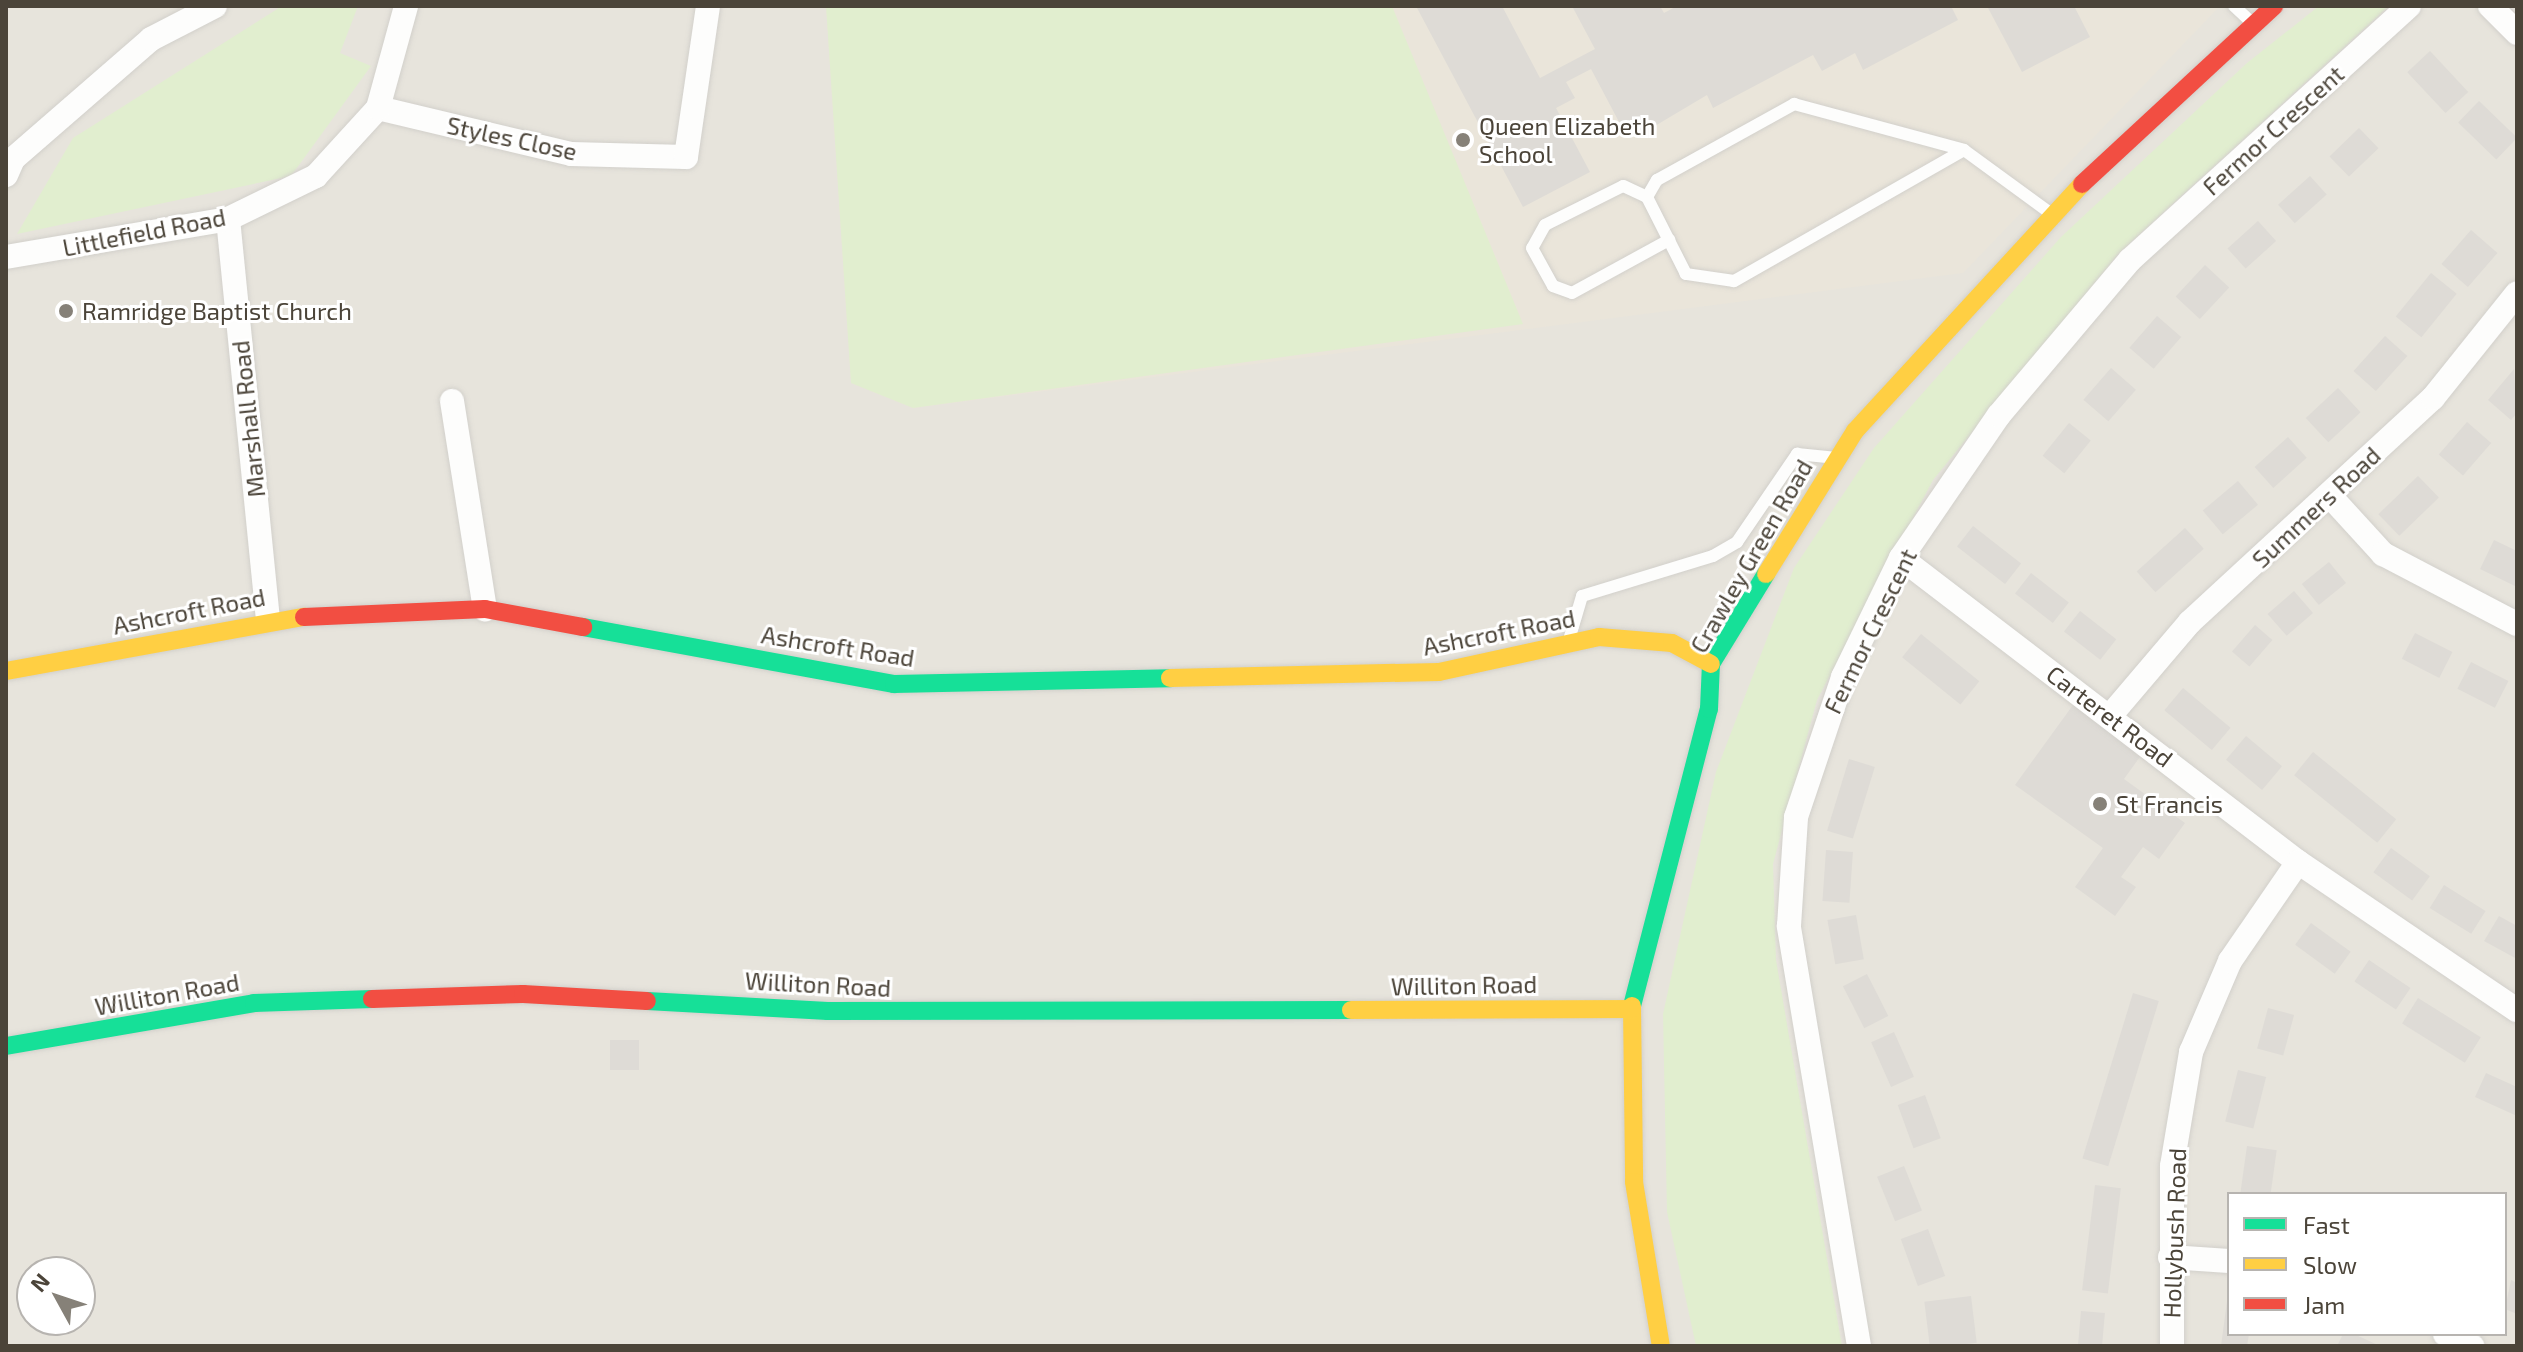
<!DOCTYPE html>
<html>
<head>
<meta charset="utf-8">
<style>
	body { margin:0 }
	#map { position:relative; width:2523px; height:1352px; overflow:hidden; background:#f4f2ee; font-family:"Exo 2",sans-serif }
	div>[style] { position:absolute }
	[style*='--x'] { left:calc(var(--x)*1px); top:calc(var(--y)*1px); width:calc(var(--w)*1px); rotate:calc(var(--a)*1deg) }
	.residential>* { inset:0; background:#e7e4dc }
	.education>* { inset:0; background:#eae5da }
	.green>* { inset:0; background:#e1eecf }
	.building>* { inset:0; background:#dedbd6; transform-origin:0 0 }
	.roads { filter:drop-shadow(0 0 2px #d2d0cb) drop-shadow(0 0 2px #d2d0cb) }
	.lane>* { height:12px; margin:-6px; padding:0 6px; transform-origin:6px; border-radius:6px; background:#fdfdfc }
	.street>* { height:24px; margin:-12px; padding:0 12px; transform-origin:12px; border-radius:12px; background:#fdfdfc }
	.fast>* { height:18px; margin:-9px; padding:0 9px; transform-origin:9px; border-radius:9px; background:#16e098 }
	.slow>* { height:18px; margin:-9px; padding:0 9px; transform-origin:9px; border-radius:9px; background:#ffcf43 }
	.jam>* { height:18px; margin:-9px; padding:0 9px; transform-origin:9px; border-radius:9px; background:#f24e42 }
	.dots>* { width:22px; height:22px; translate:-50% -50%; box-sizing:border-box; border:4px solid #fff; border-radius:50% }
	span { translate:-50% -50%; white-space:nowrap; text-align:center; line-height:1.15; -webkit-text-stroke:6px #fff; paint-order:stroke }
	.poi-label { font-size:24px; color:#4b4439 }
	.left { translate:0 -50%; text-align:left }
	.street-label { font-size:24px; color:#4b4439 }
	.frame { position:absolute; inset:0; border:8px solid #4b4439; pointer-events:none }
	.legend { position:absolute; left:2227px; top:1192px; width:280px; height:144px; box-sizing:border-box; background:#fff; border:2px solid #b7b4b0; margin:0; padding:10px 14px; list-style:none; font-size:24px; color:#4b4439 }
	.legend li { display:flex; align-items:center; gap:16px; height:40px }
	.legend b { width:40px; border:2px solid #b7b4b0 }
	.north { position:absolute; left:16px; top:1256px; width:80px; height:80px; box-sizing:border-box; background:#fff; border:2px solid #b7b4b0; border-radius:50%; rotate:310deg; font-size:22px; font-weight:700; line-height:32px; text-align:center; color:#4b4439 }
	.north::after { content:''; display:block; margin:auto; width:28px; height:36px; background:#868178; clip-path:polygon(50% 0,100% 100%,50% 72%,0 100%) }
</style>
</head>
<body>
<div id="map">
	<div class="residential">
		<i style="clip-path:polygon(evenodd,6px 6px,2517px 6px,2517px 1346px,6px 1346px,6px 6px,2229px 1194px,2505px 1194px,2505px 1334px,2229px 1334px,2229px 1194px,6px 6px,32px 1272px,80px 1272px,80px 1320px,32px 1320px,32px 1272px)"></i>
	</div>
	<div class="education">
		<i style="clip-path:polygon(826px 6px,2220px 6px,1963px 273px,913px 408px,851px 383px)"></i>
	</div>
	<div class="green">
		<i style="clip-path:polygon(282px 6px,358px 6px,340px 53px,371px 66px,291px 176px,17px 234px,73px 138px)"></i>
		<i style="clip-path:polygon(826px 6px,1392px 6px,1523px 324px,913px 408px,851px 383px)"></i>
		<i style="clip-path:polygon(2319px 6px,2389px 6px,2119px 253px,1933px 480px,1817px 700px,1773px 864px,1776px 960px,1842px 1346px,1696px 1346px,1667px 1212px,1663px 1014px,1716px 772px,1794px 568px,1874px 448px,2061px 237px,2247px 63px)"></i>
	</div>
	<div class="building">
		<i style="clip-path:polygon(1416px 6px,1502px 6px,1540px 78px,1595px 49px,1572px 6px,1660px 6px,1664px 13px,1677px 6px,1951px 6px,1958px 20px,1863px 70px,1855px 53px,1822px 71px,1813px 55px,1713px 108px,1707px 95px,1638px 136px,1627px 137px,1591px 69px,1566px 82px,1575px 98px,1556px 108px,1590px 172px,1523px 207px)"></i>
		<i style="clip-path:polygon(1987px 6px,2074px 6px,2090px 37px,2022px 72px)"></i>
		<i style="left:2430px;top:51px;width:56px;height:31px;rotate:47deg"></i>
		<i style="left:2479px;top:101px;width:53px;height:30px;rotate:44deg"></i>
		<i style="left:2359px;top:128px;width:28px;height:41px;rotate:46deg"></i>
		<i style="left:2310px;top:176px;width:25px;height:43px;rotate:48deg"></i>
		<i style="left:2258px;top:221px;width:27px;height:41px;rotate:48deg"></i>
		<i style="left:2471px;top:230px;width:35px;height:45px;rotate:41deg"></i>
		<i style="left:2205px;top:265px;width:33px;height:43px;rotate:43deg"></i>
		<i style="left:2431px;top:273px;width:33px;height:56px;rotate:39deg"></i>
		<i style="left:2157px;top:316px;width:32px;height:42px;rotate:41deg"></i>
		<i style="left:2385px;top:336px;width:30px;height:47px;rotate:42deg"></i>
		<i style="left:2111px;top:368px;width:33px;height:42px;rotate:41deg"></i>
		<i style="clip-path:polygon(2514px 369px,2517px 413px,2511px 420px,2488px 400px)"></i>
		<i style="left:2338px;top:388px;width:33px;height:44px;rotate:47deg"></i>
		<i style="left:2467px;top:422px;width:32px;height:43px;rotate:41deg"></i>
		<i style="left:2069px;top:423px;width:28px;height:42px;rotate:39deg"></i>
		<i style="left:2288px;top:437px;width:28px;height:45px;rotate:48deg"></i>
		<i style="left:2418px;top:476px;width:30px;height:55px;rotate:46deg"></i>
		<i style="left:2238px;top:481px;width:31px;height:46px;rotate:50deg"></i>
		<i style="left:1973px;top:526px;width:61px;height:26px;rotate:38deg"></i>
		<i style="left:2185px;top:528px;width:28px;height:65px;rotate:48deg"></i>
		<i style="clip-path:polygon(2494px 540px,2517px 551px,2515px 586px,2480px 569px)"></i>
		<i style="left:2329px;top:562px;width:27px;height:35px;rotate:51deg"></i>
		<i style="left:2031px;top:573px;width:48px;height:26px;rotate:38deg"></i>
		<i style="left:2294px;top:591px;width:29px;height:35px;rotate:49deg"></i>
		<i style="left:2080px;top:611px;width:46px;height:26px;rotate:38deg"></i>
		<i style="left:2255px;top:625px;width:23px;height:35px;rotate:41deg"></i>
		<i style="left:2415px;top:633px;width:42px;height:29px;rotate:27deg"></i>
		<i style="left:1921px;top:634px;width:75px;height:30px;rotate:39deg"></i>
		<i style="left:2471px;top:662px;width:42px;height:30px;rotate:27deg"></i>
		<i style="left:2183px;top:688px;width:62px;height:29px;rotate:40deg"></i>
		<i style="clip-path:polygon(2073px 705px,2142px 754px,2124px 779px,2185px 823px,2159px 859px,2143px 847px,2121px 877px,2136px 887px,2115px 916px,2075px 887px,2103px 848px,2015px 785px)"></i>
		<i style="left:2246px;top:736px;width:47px;height:31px;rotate:40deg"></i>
		<i style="left:2313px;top:752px;width:107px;height:30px;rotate:39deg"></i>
		<i style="left:1849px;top:759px;width:27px;height:75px;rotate:17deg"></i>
		<i style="left:2391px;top:848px;width:48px;height:30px;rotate:36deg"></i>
		<i style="left:1826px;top:850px;width:27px;height:51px;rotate:4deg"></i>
		<i style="left:2444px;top:885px;width:49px;height:27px;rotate:32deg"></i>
		<i style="left:1856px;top:915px;width:45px;height:29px;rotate:80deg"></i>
		<i style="clip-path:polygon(2499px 916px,2517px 926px,2517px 959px,2484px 941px)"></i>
		<i style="left:2311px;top:923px;width:49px;height:27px;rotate:36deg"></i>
		<i style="left:2369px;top:960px;width:50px;height:26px;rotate:34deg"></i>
		<i style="left:1867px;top:974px;width:47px;height:27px;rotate:63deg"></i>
		<i style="left:2133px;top:993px;width:27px;height:173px;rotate:17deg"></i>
		<i style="left:2418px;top:998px;width:74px;height:30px;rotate:32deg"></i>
		<i style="left:2268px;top:1008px;width:27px;height:42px;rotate:15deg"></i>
		<i style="left:1894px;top:1032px;width:49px;height:25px;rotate:66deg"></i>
		<i style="left:610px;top:1040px;width:29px;height:30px"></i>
		<i style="left:2238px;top:1070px;width:29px;height:53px;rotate:14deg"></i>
		<i style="clip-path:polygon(2486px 1073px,2517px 1087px,2517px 1116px,2475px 1097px)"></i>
		<i style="left:1925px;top:1095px;width:46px;height:29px;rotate:70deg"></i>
		<i style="left:2247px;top:1146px;width:30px;height:48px;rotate:8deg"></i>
		<i style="left:1904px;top:1166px;width:48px;height:29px;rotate:68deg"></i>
		<i style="left:2095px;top:1185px;width:26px;height:106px;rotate:7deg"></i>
		<i style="left:1928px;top:1229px;width:50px;height:29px;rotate:70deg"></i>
		<i style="clip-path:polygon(2511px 1280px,2517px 1283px,2517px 1314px,2505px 1309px)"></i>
		<i style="left:1971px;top:1296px;width:47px;height:47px;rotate:83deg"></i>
		<i style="clip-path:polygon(2227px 1301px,2229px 1334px,2249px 1334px,2247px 1346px,2221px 1346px)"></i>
		<i style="left:2081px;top:1311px;width:24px;height:35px;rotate:5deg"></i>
		<i style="clip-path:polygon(2343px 1334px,2354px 1334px,2380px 1346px,2337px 1346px)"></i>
	</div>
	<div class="roads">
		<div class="lane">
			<i style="--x:2234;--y:6;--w:25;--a:43"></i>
			<i style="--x:1964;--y:150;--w:265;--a:150.3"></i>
			<i style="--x:1734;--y:281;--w:49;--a:-171.7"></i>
			<i style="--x:1686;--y:274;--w:86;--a:-116.9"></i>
			<i style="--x:1647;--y:197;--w:20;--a:-60"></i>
			<i style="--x:1657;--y:180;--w:157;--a:-29"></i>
			<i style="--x:1794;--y:104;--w:176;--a:15.1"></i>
			<i style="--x:1964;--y:150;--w:107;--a:36.2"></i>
			<i style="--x:1647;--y:197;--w:26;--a:-155"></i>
			<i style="--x:1623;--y:186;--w:87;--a:153.4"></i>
			<i style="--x:1545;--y:225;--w:26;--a:119"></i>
			<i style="--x:1532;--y:248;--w:43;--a:61.1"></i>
			<i style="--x:1553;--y:286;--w:20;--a:20"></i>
			<i style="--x:1572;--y:293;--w:111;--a:-28.7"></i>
			<i style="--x:1569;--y:640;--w:46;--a:-73.5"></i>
			<i style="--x:1582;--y:596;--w:137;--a:-17"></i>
			<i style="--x:1713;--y:556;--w:28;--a:-30"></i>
			<i style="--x:1737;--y:542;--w:107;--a:-55.7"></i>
			<i style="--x:1797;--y:454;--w:40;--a:5.7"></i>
		</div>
		<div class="street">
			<i style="--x:2490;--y:6;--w:38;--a:45"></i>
			<i style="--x:378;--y:108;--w:198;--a:13.4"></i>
			<i style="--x:571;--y:154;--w:115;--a:1.5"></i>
			<i style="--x:686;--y:157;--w:153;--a:-81.7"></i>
			<i style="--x:6;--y:175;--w:17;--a:-66"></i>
			<i style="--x:13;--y:159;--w:183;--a:-41"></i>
			<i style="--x:151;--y:39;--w:72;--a:-27.3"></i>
			<i style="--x:228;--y:219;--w:402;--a:84.3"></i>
			<i style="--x:6;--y:257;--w:225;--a:-9.7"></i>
			<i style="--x:228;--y:219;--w:98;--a:-26"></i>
			<i style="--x:316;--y:176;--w:92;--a:-47.6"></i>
			<i style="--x:378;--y:108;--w:106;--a:-74.6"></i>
			<i style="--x:452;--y:401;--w:211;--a:81"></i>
			<i style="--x:2330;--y:496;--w:79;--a:47.6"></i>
			<i style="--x:2383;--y:554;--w:151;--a:27.6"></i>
			<i style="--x:1901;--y:558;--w:500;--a:37.44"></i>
			<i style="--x:2298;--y:862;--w:264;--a:34.1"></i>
			<i style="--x:2110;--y:716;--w:123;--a:-49.6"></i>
			<i style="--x:2190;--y:622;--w:330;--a:-42.7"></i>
			<i style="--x:2433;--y:398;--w:134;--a:-51.3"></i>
			<i style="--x:2170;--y:1257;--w:59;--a:3.9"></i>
			<i style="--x:2445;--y:1334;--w:30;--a:24"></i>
			<i style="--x:1859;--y:1346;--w:426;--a:-99.5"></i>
			<i style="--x:1789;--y:926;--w:109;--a:-86.3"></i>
			<i style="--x:1796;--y:817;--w:148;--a:-71.4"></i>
			<i style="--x:1843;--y:677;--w:132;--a:-64"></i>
			<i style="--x:1901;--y:558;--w:173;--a:-55.6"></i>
			<i style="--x:1999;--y:415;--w:203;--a:-49.8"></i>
			<i style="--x:2130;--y:260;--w:377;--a:-42.3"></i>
			<i style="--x:2172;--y:1346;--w:180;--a:-90"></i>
			<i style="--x:2172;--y:1166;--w:116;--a:-80.5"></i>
			<i style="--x:2191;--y:1052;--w:99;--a:-66.8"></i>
			<i style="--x:2230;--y:961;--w:120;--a:-55.5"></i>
		</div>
		<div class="fast">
			<i style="--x:583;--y:627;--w:316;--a:10.4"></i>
			<i style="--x:894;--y:684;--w:276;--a:-1.2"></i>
			<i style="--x:647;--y:1001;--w:181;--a:3.2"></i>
			<i style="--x:828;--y:1011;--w:523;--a:-0.11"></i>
			<i style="--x:1632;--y:1006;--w:307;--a:-75.5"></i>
			<i style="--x:1709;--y:709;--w:45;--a:-87.5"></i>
			<i style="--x:1711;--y:664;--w:105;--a:-58.6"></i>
			<i style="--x:6;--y:1046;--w:252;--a:-9.8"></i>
			<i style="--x:254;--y:1003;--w:118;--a:-1.9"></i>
		</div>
		<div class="slow">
			<i style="--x:1766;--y:574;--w:168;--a:-58.1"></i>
			<i style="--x:1855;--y:431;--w:335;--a:-47.4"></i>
			<i style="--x:6;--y:671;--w:303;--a:-10.3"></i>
			<i style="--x:1170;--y:678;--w:269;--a:-1.3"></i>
			<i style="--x:1439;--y:672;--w:164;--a:-12.3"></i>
			<i style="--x:1599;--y:637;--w:73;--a:4.7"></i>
			<i style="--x:1672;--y:643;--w:44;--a:28.3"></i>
			<i style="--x:1632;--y:1006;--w:176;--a:89.3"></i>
			<i style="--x:1634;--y:1182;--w:166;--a:80.7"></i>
			<i style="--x:1351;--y:1010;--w:280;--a:-0.2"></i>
		</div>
		<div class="jam">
			<i style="--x:2082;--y:184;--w:262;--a:-42.8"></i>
			<i style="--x:304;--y:617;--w:181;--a:-2.5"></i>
			<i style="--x:485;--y:609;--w:100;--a:10.4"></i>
			<i style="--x:372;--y:999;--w:151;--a:-1.9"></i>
			<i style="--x:523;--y:994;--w:124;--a:3.2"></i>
		</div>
	</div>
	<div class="dots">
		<i style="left:1463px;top:140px;background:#868178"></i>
		<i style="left:66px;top:311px;background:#868178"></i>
		<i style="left:2100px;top:804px;background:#868178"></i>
	</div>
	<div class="poi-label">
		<span class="left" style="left:1479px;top:140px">Queen Elizabeth<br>School</span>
		<span class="left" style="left:82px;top:311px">Ramridge Baptist Church</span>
		<span class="left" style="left:2116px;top:804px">St Francis</span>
	</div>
	<div class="street-label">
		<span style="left:2273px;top:130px;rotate:-42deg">Fermor Crescent</span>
		<span style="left:512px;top:138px;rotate:12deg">Styles Close</span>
		<span style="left:144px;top:232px;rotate:-11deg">Littlefield Road</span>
		<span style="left:248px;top:419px;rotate:-96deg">Marshall Road</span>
		<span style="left:2316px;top:507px;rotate:-43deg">Summers Road</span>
		<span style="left:1751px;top:556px;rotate:-60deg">Crawley Green Road</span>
		<span style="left:189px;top:611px;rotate:-11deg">Ashcroft Road</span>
		<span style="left:1870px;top:631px;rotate:-64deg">Fermor Crescent</span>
		<span style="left:1499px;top:632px;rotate:-11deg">Ashcroft Road</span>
		<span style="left:838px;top:646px;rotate:9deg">Ashcroft Road</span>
		<span style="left:2110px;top:716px;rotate:37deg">Carteret Road</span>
		<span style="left:818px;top:984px;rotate:3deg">Williton Road</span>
		<span style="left:1464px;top:985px;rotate:-1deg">Williton Road</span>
		<span style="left:167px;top:994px;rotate:-10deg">Williton Road</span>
		<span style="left:2174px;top:1233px;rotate:-88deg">Hollybush Road</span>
	</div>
	<div class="frame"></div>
	<ul class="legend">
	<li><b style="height:10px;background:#16e098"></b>Fast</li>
	<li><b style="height:10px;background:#ffcf43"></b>Slow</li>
	<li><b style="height:10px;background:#f24e42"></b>Jam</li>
	</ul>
	<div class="north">N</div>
</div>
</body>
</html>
